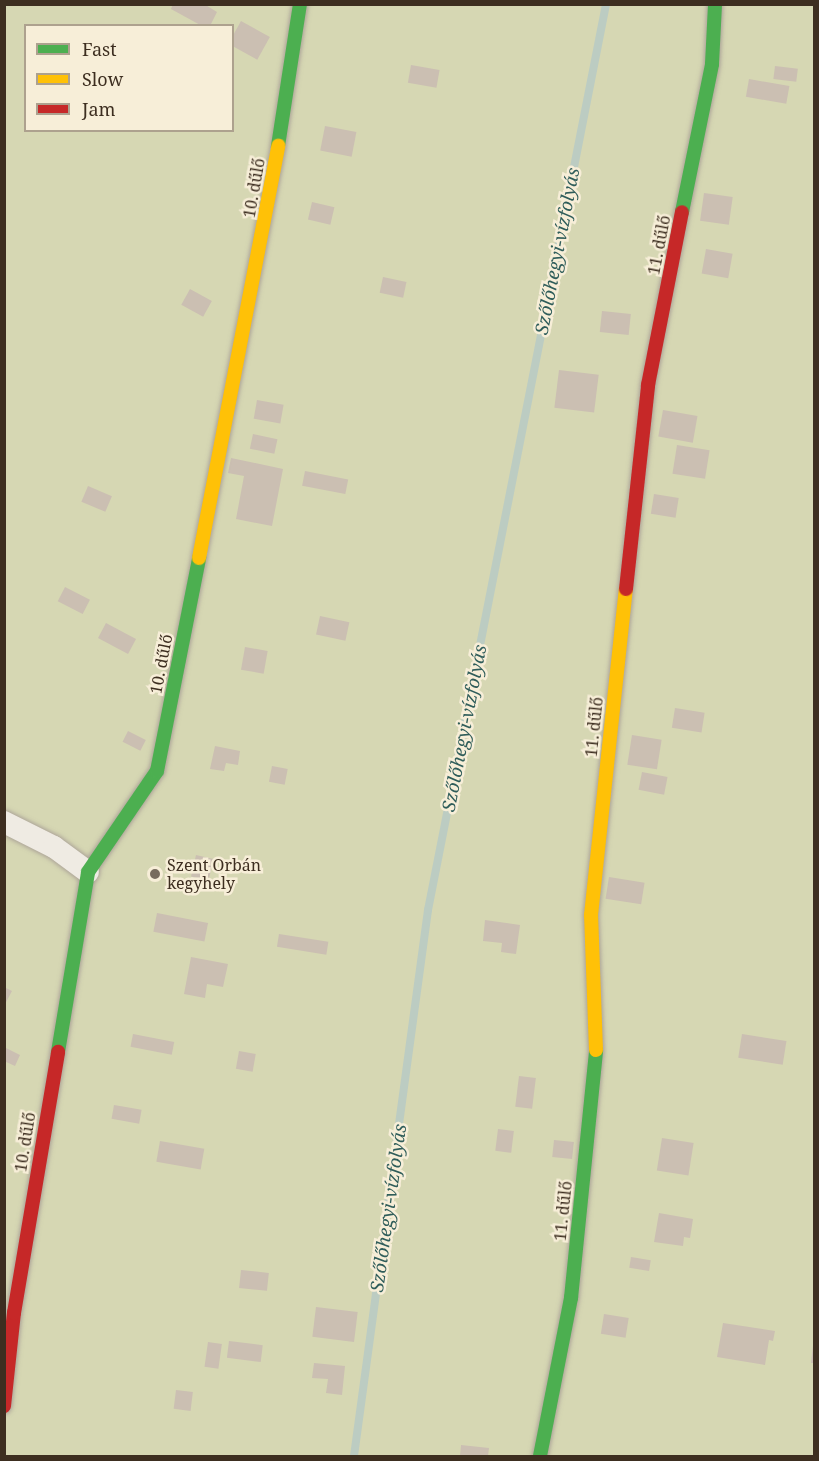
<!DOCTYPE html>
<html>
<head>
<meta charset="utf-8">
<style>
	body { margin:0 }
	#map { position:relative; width:819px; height:1461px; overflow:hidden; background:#e7e0d1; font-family:"Noto Serif",serif }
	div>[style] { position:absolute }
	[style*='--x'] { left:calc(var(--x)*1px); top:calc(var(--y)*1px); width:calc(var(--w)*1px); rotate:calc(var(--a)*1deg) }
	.green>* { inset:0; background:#d6d7b3 }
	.stream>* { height:8px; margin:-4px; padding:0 4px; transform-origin:4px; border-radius:4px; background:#bcccc2 }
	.building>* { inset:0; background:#cbbfb2; transform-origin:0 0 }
	.roads { filter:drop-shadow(0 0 2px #ada599) drop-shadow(0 0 2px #ada599) }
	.street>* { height:22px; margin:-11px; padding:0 11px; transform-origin:11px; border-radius:11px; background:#efebe3 }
	.fast>* { height:14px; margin:-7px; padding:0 7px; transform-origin:7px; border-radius:7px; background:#4caf50 }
	.slow>* { height:14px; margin:-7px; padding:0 7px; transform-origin:7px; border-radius:7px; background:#ffc107 }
	.jam>* { height:14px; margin:-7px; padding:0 7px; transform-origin:7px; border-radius:7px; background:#c62828 }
	.dots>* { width:16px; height:16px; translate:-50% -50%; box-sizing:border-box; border:3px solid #f7eed8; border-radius:50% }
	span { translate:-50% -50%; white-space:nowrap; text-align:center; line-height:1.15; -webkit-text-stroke:5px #f7eed8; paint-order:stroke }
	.street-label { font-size:16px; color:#3d2e20 }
	.poi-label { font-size:16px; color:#3d2e20 }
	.left { translate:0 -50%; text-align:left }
	.water-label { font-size:18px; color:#2f5d5a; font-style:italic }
	.frame { position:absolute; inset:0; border:6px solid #3d2e20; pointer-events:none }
	.legend { position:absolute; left:24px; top:24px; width:210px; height:108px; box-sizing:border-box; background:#f7eed8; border:2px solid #ada18e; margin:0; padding:8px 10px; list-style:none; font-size:18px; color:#3d2e20 }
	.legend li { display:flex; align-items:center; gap:12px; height:30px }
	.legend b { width:30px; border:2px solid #ada18e }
</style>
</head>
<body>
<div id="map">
	<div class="green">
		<i style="clip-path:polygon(evenodd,5px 5px,814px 5px,814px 1456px,5px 1456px,5px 5px,26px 26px,232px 26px,232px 130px,26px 130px,26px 26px)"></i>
	</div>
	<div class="stream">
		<i style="--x:354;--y:1456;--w:551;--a:-82.28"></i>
		<i style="--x:428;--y:910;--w:923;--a:-78.88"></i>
	</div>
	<div class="building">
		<i style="clip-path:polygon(173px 4px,204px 4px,217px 12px,210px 26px,202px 26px,171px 9px)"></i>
		<i style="left:241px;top:21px;width:33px;height:26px;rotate:29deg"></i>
		<i style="left:411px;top:65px;width:29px;height:18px;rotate:10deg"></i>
		<i style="left:775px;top:66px;width:23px;height:13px;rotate:7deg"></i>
		<i style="left:749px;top:79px;width:41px;height:18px;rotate:10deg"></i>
		<i style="left:325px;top:126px;width:32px;height:25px;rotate:11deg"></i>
		<i style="left:704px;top:193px;width:29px;height:28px;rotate:8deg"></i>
		<i style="left:312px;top:202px;width:23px;height:18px;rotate:13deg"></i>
		<i style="left:706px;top:249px;width:27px;height:25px;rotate:10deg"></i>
		<i style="left:383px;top:277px;width:24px;height:16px;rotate:12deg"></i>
		<i style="left:190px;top:289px;width:25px;height:18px;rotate:29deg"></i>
		<i style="left:602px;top:311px;width:29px;height:21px;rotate:6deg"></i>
		<i style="left:559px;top:370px;width:40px;height:38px;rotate:7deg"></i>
		<i style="left:257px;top:400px;width:27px;height:19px;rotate:10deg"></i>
		<i style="left:663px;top:410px;width:35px;height:27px;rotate:10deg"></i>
		<i style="left:253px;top:434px;width:25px;height:15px;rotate:12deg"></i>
		<i style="left:677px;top:445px;width:33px;height:29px;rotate:9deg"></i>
		<i style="clip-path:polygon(231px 458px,283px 469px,272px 526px,236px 519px,244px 476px,228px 473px)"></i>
		<i style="left:305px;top:471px;width:44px;height:15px;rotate:11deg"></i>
		<i style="left:88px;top:486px;width:26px;height:17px;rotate:23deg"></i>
		<i style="left:654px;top:494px;width:25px;height:20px;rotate:9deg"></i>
		<i style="left:65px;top:587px;width:28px;height:16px;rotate:27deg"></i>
		<i style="left:320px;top:616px;width:30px;height:19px;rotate:12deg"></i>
		<i style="left:106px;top:623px;width:34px;height:17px;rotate:28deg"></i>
		<i style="left:245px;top:647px;width:23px;height:23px;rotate:10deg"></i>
		<i style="left:675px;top:708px;width:30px;height:20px;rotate:9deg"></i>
		<i style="left:128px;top:731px;width:20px;height:12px;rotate:27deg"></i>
		<i style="left:632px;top:735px;width:30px;height:30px;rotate:9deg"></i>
		<i style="clip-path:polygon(215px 746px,240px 751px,238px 765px,226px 763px,224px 771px,210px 769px)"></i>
		<i style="left:272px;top:766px;width:16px;height:16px;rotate:11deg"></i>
		<i style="left:642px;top:772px;width:26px;height:18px;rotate:11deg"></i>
		<i style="left:196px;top:855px;width:18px;height:22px;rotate:13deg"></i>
		<i style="left:609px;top:877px;width:36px;height:22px;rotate:9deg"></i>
		<i style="left:157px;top:913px;width:52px;height:19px;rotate:11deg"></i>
		<i style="clip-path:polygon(485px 920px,520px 925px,516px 954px,501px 952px,502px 943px,483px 941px)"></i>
		<i style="left:279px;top:934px;width:50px;height:13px;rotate:9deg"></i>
		<i style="clip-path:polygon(191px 957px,228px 964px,223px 987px,207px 984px,205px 998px,184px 994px)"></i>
		<i style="clip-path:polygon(4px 987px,12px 991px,4px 1006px)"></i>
		<i style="left:133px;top:1034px;width:42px;height:13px;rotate:11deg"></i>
		<i style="left:742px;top:1034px;width:45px;height:24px;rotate:9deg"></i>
		<i style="clip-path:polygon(4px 1047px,20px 1055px,15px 1066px,4px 1061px)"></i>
		<i style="left:239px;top:1051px;width:17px;height:18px;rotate:10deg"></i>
		<i style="left:519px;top:1076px;width:17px;height:31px;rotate:7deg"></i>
		<i style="left:114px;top:1105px;width:28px;height:14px;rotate:10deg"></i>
		<i style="left:498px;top:1129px;width:16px;height:22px;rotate:7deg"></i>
		<i style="left:662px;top:1138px;width:32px;height:33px;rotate:9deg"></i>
		<i style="left:554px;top:1140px;width:20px;height:17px;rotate:6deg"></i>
		<i style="left:160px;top:1141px;width:45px;height:21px;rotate:10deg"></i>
		<i style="clip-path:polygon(659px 1213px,693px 1219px,690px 1238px,684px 1237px,683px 1246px,654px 1242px)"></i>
		<i style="left:631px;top:1257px;width:20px;height:11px;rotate:9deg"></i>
		<i style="left:241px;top:1270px;width:28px;height:18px;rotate:6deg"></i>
		<i style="left:316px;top:1307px;width:42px;height:30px;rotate:7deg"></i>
		<i style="left:604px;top:1314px;width:25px;height:20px;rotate:9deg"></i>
		<i style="clip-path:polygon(723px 1323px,775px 1331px,773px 1341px,769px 1340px,765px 1365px,717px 1357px)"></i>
		<i style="left:229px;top:1341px;width:34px;height:17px;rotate:7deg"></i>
		<i style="left:208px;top:1342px;width:14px;height:25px;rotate:8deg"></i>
		<i style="clip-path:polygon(813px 1346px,814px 1346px,814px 1363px,811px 1363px)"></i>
		<i style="clip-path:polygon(314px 1363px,345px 1366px,342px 1395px,326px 1393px,328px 1379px,312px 1378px)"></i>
		<i style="left:176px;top:1390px;width:17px;height:19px;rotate:7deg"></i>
		<i style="clip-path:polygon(461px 1445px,489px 1448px,488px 1456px,460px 1456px)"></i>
	</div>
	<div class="roads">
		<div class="street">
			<i style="--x:4;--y:822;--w:56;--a:26.6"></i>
			<i style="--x:54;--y:847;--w:42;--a:36.3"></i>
		</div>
		<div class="fast">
			<i style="--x:278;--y:146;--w:144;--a:-81.2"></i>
			<i style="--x:682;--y:212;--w:151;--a:-78.5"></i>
			<i style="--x:712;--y:64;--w:60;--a:-87.1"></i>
			<i style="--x:58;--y:1052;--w:182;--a:-80.5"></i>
			<i style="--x:88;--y:872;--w:122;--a:-55.7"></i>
			<i style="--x:157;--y:771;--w:217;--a:-78.8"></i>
			<i style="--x:540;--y:1456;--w:161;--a:-78.9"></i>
			<i style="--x:571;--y:1298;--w:249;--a:-84.2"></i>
		</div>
		<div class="slow">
			<i style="--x:199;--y:558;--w:420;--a:-79.1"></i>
			<i style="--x:596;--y:1050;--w:135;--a:-92.1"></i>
			<i style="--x:591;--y:915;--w:328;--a:-83.9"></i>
		</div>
		<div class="jam">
			<i style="--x:626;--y:589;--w:205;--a:-83.8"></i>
			<i style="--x:648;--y:385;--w:176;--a:-78.9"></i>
			<i style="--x:4;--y:1406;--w:94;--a:-83.9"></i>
			<i style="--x:14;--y:1313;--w:265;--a:-80.4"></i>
		</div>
	</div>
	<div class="dots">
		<i style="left:155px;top:874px;background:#786c5e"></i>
	</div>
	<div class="street-label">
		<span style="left:254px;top:188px;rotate:-80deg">10. dűlő</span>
		<span style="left:659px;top:245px;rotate:-79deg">11. dűlő</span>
		<span style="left:161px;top:664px;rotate:-79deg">10. dűlő</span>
		<span style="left:594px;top:727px;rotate:-84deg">11. dűlő</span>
		<span style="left:25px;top:1142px;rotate:-81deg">10. dűlő</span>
		<span style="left:563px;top:1211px;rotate:-84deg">11. dűlő</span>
	</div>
	<div class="poi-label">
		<span class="left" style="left:167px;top:874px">Szent Orbán<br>kegyhely</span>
	</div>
	<div class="water-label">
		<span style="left:557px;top:251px;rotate:-79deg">Szőlőhegyi-vízfolyás</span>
		<span style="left:464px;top:728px;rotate:-79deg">Szőlőhegyi-vízfolyás</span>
		<span style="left:388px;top:1208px;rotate:-82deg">Szőlőhegyi-vízfolyás</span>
	</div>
	<div class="frame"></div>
	<ul class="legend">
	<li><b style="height:8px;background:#4caf50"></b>Fast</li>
	<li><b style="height:8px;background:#ffc107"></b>Slow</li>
	<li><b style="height:8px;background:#c62828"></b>Jam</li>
	</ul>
</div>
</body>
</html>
